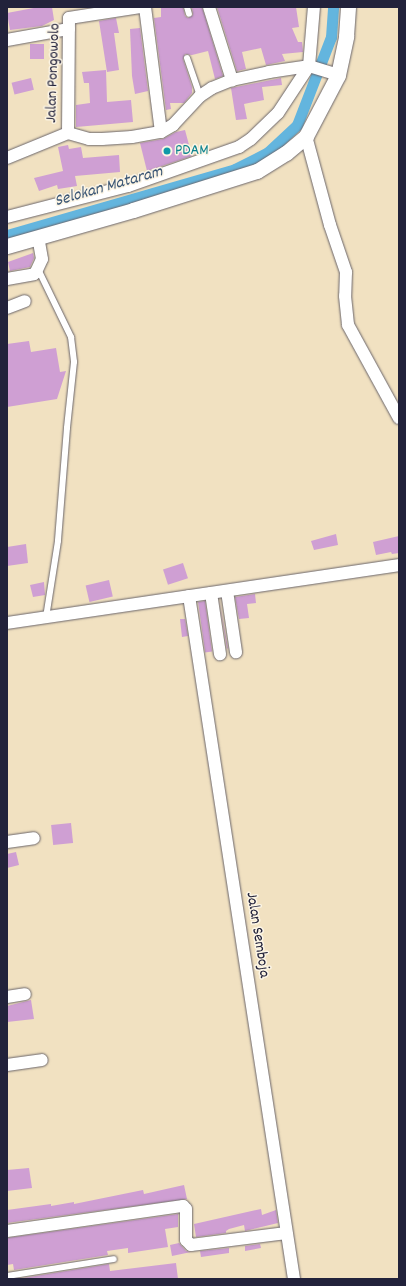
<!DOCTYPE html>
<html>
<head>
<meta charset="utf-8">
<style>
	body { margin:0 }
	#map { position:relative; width:406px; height:1286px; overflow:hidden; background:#f1e1c1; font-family:Dekko,sans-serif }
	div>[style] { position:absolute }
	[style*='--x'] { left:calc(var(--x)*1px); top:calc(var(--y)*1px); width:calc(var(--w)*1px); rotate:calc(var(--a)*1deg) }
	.canal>* { height:11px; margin:-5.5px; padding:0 5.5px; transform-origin:5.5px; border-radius:5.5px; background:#63b5de }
	.building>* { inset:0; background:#cf9fd3; transform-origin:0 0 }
	.roads { filter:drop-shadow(0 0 1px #6a656a) drop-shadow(0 0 1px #6a656a) }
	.service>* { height:6px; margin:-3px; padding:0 3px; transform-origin:3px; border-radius:3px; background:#fff }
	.minor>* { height:12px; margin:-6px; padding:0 6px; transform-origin:6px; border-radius:6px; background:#fff }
	.tertiary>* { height:15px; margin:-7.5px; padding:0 7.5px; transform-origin:7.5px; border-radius:7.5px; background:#fff }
	.dots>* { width:11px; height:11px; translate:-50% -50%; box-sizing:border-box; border:2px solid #fcf5e5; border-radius:50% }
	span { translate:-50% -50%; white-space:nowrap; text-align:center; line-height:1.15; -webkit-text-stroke:3px #fcf5e5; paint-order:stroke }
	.street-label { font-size:16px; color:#22223b }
	.culture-label { font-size:16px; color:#0d838f }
	.left { translate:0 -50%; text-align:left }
	.water-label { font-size:17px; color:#395574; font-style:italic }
	.frame { position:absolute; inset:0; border:8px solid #22223b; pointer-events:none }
</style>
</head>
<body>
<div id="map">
	<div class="canal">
		<i style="--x:7;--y:235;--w:237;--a:-16.1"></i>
		<i style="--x:235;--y:169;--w:37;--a:-27"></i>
		<i style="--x:268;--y:152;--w:40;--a:-43"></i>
		<i style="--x:297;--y:125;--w:94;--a:-68.9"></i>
		<i style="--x:331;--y:37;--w:30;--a:-86"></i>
	</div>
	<div class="building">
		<i style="clip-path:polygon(39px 7px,52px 7px,54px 20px,42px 26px,10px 30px,7px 13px)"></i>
		<i style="clip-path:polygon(183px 7px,185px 16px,188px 18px,193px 15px,192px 7px,202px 7px,223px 76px,215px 79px,208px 51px,192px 55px,185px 54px,183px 59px,192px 87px,192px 93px,184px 103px,170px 103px,171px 109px,166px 110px,154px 18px,161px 17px,161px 8px)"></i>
		<i style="clip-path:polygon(217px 7px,296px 7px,299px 27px,292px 28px,298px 42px,302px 42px,303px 52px,282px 54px,285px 61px,266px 65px,261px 48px,242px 52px,246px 69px,237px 71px)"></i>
		<i style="clip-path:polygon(116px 18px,119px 33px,114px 33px,119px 70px,107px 72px,99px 21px)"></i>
		<i style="clip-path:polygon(140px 28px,148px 91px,135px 94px,132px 76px,130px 29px)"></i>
		<i style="left:30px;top:44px;width:14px;height:15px"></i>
		<i style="clip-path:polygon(106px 70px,107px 102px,131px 100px,133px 122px,76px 127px,76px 105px,90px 103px,89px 83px,84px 83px,82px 72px)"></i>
		<i style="left:31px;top:78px;width:12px;height:20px;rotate:76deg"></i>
		<i style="clip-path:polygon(281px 78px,282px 85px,262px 87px,264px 100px,244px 104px,247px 119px,236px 120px,231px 88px)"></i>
		<i style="clip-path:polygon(185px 130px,192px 156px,147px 171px,140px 143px,163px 139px,176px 132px)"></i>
		<i style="clip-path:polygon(68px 145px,69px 149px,81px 147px,83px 158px,119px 155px,120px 172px,75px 176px,77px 186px,58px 189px,57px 185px,39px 191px,34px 178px,63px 171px,58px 147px)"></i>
		<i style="clip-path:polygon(33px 253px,34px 258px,30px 267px,10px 271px,8px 262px)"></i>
		<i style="clip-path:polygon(29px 341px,31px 352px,56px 348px,60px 372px,66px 371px,57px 399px,7px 407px,7px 344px)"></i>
		<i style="clip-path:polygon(336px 534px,338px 545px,314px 550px,311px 541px)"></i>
		<i style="clip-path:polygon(399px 536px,399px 553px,392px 554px,391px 552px,376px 555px,373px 542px)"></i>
		<i style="clip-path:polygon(26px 544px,28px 563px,7px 566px,7px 547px)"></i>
		<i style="left:183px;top:563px;width:16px;height:21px;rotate:72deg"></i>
		<i style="left:109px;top:580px;width:17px;height:24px;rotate:77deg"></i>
		<i style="clip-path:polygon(44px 582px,45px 595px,33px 597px,30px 585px)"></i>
		<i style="clip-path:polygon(255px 594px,256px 603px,247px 604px,249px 618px,239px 619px,235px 597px)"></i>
		<i style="clip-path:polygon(219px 599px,228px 648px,227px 649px)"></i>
		<i style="left:205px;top:601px;width:51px;height:7px;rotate:82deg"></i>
		<i style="clip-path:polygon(180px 619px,185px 619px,188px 636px,182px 637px)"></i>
		<i style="left:71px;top:823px;width:20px;height:20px;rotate:84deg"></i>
		<i style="clip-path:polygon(16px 852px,19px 865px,7px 868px,7px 854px)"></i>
		<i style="clip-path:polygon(31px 1000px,34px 1019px,7px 1022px,7px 1006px)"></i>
		<i style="clip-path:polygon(29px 1168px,32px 1188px,7px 1191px,7px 1170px)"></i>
		<i style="clip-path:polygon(184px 1185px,187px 1199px,7px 1223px,7px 1210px,51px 1204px,51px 1206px,74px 1202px,74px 1204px,143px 1190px,144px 1194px)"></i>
		<i style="clip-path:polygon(261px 1209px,262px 1215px,276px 1210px,278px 1223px,245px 1231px,244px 1225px,229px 1229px,226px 1231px,226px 1233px,196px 1237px,194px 1224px)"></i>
		<i style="clip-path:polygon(178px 1214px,178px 1227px,165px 1229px,168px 1247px,128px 1253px,128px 1248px,107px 1251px,108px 1255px,14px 1270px,13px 1264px,7px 1265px,7px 1238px)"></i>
		<i style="clip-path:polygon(179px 1243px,186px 1251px,191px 1252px,172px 1256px,170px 1245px)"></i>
		<i style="clip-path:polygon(260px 1244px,261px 1248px,245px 1251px,245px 1246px)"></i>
		<i style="clip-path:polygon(229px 1248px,229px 1253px,201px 1257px,200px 1251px)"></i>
		<i style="clip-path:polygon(176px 1263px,178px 1279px,17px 1279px,109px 1264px,110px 1271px)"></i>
	</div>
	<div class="roads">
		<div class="service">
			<i style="--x:187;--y:7;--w:7;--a:74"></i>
			<i style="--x:187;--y:58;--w:40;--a:71.1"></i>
			<i style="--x:38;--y:269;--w:76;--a:64.1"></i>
			<i style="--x:71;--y:337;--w:25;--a:83"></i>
			<i style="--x:74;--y:362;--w:66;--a:96.1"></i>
			<i style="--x:67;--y:428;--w:113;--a:94.6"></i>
			<i style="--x:58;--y:541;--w:78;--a:98.9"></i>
			<i style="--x:7;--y:1276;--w:108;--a:-9"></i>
		</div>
		<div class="minor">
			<i style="--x:145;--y:7;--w:126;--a:82.7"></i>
			<i style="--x:209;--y:7;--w:77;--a:72.5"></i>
			<i style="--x:7;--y:40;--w:63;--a:-10.1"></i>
			<i style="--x:68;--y:133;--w:22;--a:16"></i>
			<i style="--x:89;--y:139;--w:13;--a:0"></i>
			<i style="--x:102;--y:139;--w:30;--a:-4"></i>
			<i style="--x:132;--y:137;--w:29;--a:-10"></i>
			<i style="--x:161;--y:132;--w:14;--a:-30"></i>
			<i style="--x:173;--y:125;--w:40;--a:-47"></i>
			<i style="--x:200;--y:96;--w:14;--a:-34"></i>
			<i style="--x:212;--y:88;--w:22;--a:-22"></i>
			<i style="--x:232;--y:80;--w:38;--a:-12"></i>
			<i style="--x:269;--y:72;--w:40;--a:-8.5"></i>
			<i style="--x:309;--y:66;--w:30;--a:17"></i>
			<i style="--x:306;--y:136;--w:92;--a:74.9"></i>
			<i style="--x:330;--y:225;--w:50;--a:71.2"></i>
			<i style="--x:346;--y:272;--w:24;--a:92"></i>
			<i style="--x:345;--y:296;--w:29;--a:84"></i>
			<i style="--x:348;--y:325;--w:106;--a:61.3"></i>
			<i style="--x:7;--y:158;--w:66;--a:-22.3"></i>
			<i style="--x:68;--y:133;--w:115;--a:-89.5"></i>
			<i style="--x:69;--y:18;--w:72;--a:-8.8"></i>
			<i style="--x:7;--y:217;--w:125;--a:-14.4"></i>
			<i style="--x:128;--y:186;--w:118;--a:-19.4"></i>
			<i style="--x:239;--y:147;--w:14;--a:-34"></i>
			<i style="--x:251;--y:139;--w:37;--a:-44"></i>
			<i style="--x:278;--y:113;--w:56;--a:-56.6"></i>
			<i style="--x:309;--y:66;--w:59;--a:-85.2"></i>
			<i style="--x:7;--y:279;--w:27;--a:-10"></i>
			<i style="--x:34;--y:274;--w:3;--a:-45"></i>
			<i style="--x:36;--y:272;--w:14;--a:-65"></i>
			<i style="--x:42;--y:259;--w:22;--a:-100"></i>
			<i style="--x:7;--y:308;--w:19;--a:-21"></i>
			<i style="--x:227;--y:591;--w:62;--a:81.6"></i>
			<i style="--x:211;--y:593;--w:62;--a:81.6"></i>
			<i style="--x:189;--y:596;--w:691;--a:81.26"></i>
			<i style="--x:7;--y:623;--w:396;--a:-8.4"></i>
			<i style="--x:7;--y:842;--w:27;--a:-8"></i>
			<i style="--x:7;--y:997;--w:18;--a:-9"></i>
			<i style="--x:7;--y:1065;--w:35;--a:-8"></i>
			<i style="--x:7;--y:1231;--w:178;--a:-8.1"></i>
			<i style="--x:183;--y:1206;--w:4;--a:45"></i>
			<i style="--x:186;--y:1209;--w:31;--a:90"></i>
			<i style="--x:186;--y:1240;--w:7;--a:45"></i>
			<i style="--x:191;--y:1245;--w:96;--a:-7.2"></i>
		</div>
		<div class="tertiary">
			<i style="--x:7;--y:246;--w:131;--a:-15.9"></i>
			<i style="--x:133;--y:210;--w:130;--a:-17.5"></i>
			<i style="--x:257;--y:171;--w:34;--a:-32"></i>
			<i style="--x:286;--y:153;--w:26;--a:-40"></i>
			<i style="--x:306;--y:136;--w:69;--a:-62.3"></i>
			<i style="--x:338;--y:75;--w:40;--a:-78"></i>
			<i style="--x:346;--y:36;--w:29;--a:-86"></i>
		</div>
	</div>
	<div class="dots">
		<i style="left:167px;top:151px;background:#0f9aa8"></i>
	</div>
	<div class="street-label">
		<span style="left:54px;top:73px;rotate:-88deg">Jalan Pongowolo</span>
		<span style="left:257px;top:935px;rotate:81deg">Jalan Semboja</span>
	</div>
	<div class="culture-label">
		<span class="left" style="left:175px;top:151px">PDAM</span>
	</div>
	<div class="water-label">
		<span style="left:109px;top:188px;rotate:-16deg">Selokan Mataram</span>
	</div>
	<div class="frame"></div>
</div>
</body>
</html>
